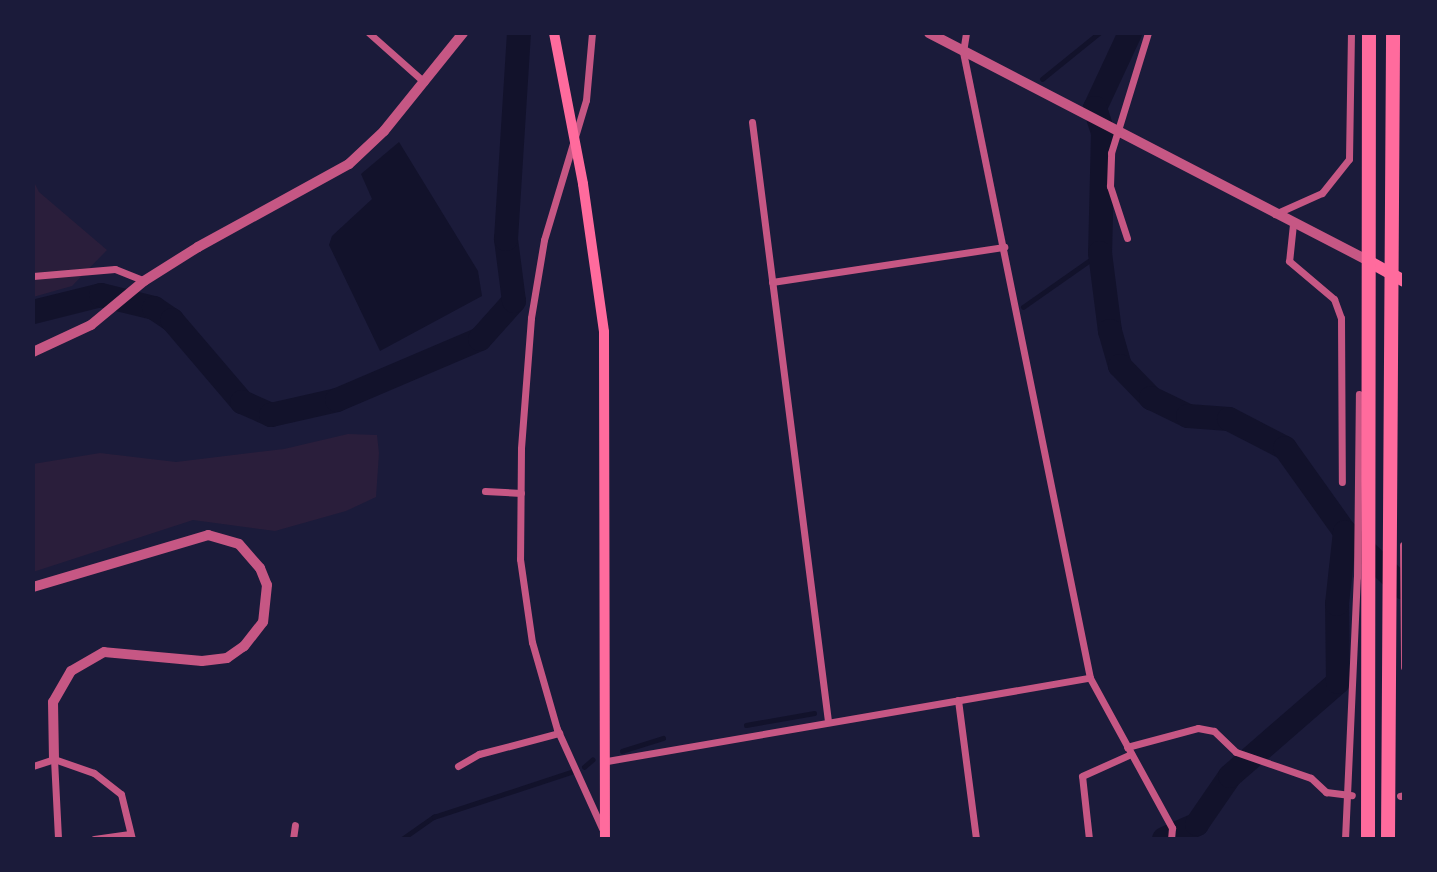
<!DOCTYPE html>
<html>
<head>
<meta charset="utf-8">
<style>
	body { margin:0 }
	#map { position:relative; width:1437px; height:872px; overflow:hidden; background:#1b1b3a; font-family:"Noto Sans",sans-serif }
	div>[style] { position:absolute }
	[style*='--x'] { left:calc(var(--x)*1px); top:calc(var(--y)*1px); width:calc(var(--w)*1px); rotate:calc(var(--a)*1deg) }
	.green>* { inset:0; background:#2a1e3b }
	.water>* { inset:0; background:#12122b }
	.stream>* { height:4.5px; margin:-2.25px; padding:0 2.25px; transform-origin:2.25px; border-radius:2.25px; background:#12122b }
	.river>* { height:24px; margin:-12px; padding:0 12px; transform-origin:12px; border-radius:12px; background:#12122b }
	.minor>* { height:7px; margin:-3.5px; padding:0 3.5px; transform-origin:3.5px; border-radius:3.5px; background:#c65784 }
	.tertiary>* { height:10px; margin:-5px; padding:0 5px; transform-origin:5px; border-radius:5px; background:#c65784 }
	.secondary>* { height:10px; margin:-5px; padding:0 5px; transform-origin:5px; border-radius:5px; background:#ff6b9d }
	.primary>* { height:12px; margin:-6px; padding:0 6px; transform-origin:6px; border-radius:6px; background:#ff6b9d }
	.trunk>* { height:14px; margin:-7px; padding:0 7px; transform-origin:7px; border-radius:7px; background:#ff6b9d }
	span { translate:-50% -50%; white-space:nowrap; text-align:center; line-height:1.15; -webkit-text-stroke:6px #1b1b3a; paint-order:stroke }
	.frame { position:absolute; inset:0; border:35px solid #1b1b3a; pointer-events:none }
</style>
</head>
<body>
<div id="map">
	<div class="green">
		<i style="clip-path:polygon(33px 180px,39px 192px,107px 250px,72px 286px,33px 297px)"></i>
		<i style="clip-path:polygon(348px 434px,377px 435px,379px 453px,376px 497px,346px 511px,275px 531px,193px 520px,33px 572px,33px 464px,100px 453px,176px 462px,284px 449px)"></i>
	</div>
	<div class="water">
		<i style="clip-path:polygon(399px 142px,478px 271px,482px 296px,380px 351px,329px 245px,332px 236px,372px 199px,361px 174px)"></i>
	</div>
	<div class="stream">
		<i style="--x:1042;--y:79;--w:73;--a:-38.9"></i>
		<i style="--x:1023;--y:307;--w:94;--a:-35"></i>
		<i style="--x:746;--y:725;--w:69;--a:-10"></i>
		<i style="--x:622;--y:751;--w:43;--a:-17.6"></i>
		<i style="--x:584;--y:767;--w:11;--a:-41"></i>
		<i style="--x:402;--y:839;--w:39;--a:-35"></i>
		<i style="--x:434;--y:817;--w:144;--a:-18.2"></i>
	</div>
	<div class="river">
		<i style="--x:1130;--y:33;--w:83;--a:115"></i>
		<i style="--x:1095;--y:108;--w:26;--a:72"></i>
		<i style="--x:1103;--y:133;--w:120;--a:91.4"></i>
		<i style="--x:1100;--y:253;--w:79;--a:82.7"></i>
		<i style="--x:1110;--y:331;--w:36;--a:74"></i>
		<i style="--x:1120;--y:366;--w:45;--a:45.9"></i>
		<i style="--x:1151;--y:398;--w:41;--a:25.9"></i>
		<i style="--x:1188;--y:416;--w:41;--a:4.2"></i>
		<i style="--x:1229;--y:419;--w:63;--a:27.4"></i>
		<i style="--x:1285;--y:448;--w:103;--a:54.5"></i>
		<i style="--x:1345;--y:532;--w:81;--a:43.5"></i>
		<i style="--x:33;--y:312;--w:70;--a:-14"></i>
		<i style="--x:101;--y:295;--w:55;--a:13.8"></i>
		<i style="--x:154;--y:308;--w:22;--a:34"></i>
		<i style="--x:172;--y:320;--w:108;--a:49.5"></i>
		<i style="--x:242;--y:402;--w:32;--a:24"></i>
		<i style="--x:271;--y:415;--w:68;--a:-12.8"></i>
		<i style="--x:337;--y:400;--w:155;--a:-23.1"></i>
		<i style="--x:480;--y:339;--w:51;--a:-48.2"></i>
		<i style="--x:514;--y:301;--w:63;--a:-97.4"></i>
		<i style="--x:506;--y:239;--w:206;--a:-86.4"></i>
		<i style="--x:1164;--y:839;--w:36;--a:-24"></i>
		<i style="--x:1197;--y:824;--w:58;--a:-55.5"></i>
		<i style="--x:1230;--y:776;--w:143;--a:-41"></i>
		<i style="--x:1338;--y:682;--w:78;--a:-90.7"></i>
		<i style="--x:1337;--y:604;--w:72;--a:-83.7"></i>
	</div>
	<div class="minor">
		<i style="--x:369;--y:33;--w:74;--a:41.7"></i>
		<i style="--x:592;--y:33;--w:67;--a:95.1"></i>
		<i style="--x:586;--y:100;--w:146;--a:106.7"></i>
		<i style="--x:544;--y:240;--w:79;--a:99.5"></i>
		<i style="--x:531;--y:318;--w:131;--a:94.4"></i>
		<i style="--x:521;--y:449;--w:110;--a:90.5"></i>
		<i style="--x:520;--y:559;--w:84;--a:81.8"></i>
		<i style="--x:532;--y:642;--w:91;--a:74"></i>
		<i style="--x:557;--y:729;--w:109;--a:65.6"></i>
		<i style="--x:966;--y:33;--w:19;--a:99"></i>
		<i style="--x:963;--y:52;--w:639;--a:78.53"></i>
		<i style="--x:1090;--y:678;--w:171;--a:61.3"></i>
		<i style="--x:1172;--y:828;--w:11;--a:95"></i>
		<i style="--x:752;--y:122;--w:604;--a:82.77"></i>
		<i style="--x:1275;--y:214;--w:51;--a:-24.1"></i>
		<i style="--x:1322;--y:193;--w:43;--a:-51.5"></i>
		<i style="--x:1349;--y:159;--w:126;--a:-89.1"></i>
		<i style="--x:1293;--y:224;--w:37;--a:96"></i>
		<i style="--x:1289;--y:261;--w:59;--a:40.2"></i>
		<i style="--x:1334;--y:299;--w:20;--a:70"></i>
		<i style="--x:1341;--y:318;--w:164;--a:89.7"></i>
		<i style="--x:1127;--y:238;--w:55;--a:-108.1"></i>
		<i style="--x:1110;--y:186;--w:33;--a:-88"></i>
		<i style="--x:1111;--y:153;--w:126;--a:-72.9"></i>
		<i style="--x:33;--y:276;--w:82;--a:-4.9"></i>
		<i style="--x:115;--y:269;--w:31;--a:22"></i>
		<i style="--x:772;--y:282;--w:235;--a:-8.6"></i>
		<i style="--x:485;--y:491;--w:36;--a:3"></i>
		<i style="--x:1403;--y:545;--w:122;--a:89.5"></i>
		<i style="--x:958;--y:700;--w:140;--a:82.6"></i>
		<i style="--x:1127;--y:747;--w:73;--a:-15"></i>
		<i style="--x:1198;--y:728;--w:16;--a:11"></i>
		<i style="--x:1214;--y:731;--w:30;--a:44"></i>
		<i style="--x:1236;--y:752;--w:79;--a:19.1"></i>
		<i style="--x:1311;--y:778;--w:21;--a:43"></i>
		<i style="--x:1326;--y:792;--w:26;--a:7"></i>
		<i style="--x:54;--y:759;--w:80;--a:87.1"></i>
		<i style="--x:607;--y:761;--w:490;--a:-9.8"></i>
		<i style="--x:33;--y:766;--w:22;--a:-18"></i>
		<i style="--x:54;--y:759;--w:42;--a:19.3"></i>
		<i style="--x:94;--y:773;--w:34;--a:38"></i>
		<i style="--x:121;--y:794;--w:46;--a:76.3"></i>
		<i style="--x:458;--y:766;--w:24;--a:-30"></i>
		<i style="--x:479;--y:754;--w:83;--a:-14.7"></i>
		<i style="--x:1400;--y:796;--w:4;--a:-14"></i>
		<i style="--x:94;--y:839;--w:36;--a:-8"></i>
		<i style="--x:293;--y:839;--w:14;--a:-82"></i>
		<i style="--x:1089;--y:839;--w:63;--a:-96.3"></i>
		<i style="--x:1082;--y:776;--w:54;--a:-24.2"></i>
		<i style="--x:1345;--y:839;--w:262;--a:-87.4"></i>
		<i style="--x:1357;--y:577;--w:183;--a:-89.4"></i>
	</div>
	<div class="tertiary">
		<i style="--x:929;--y:33;--w:497;--a:27.4"></i>
		<i style="--x:33;--y:352;--w:64;--a:-25"></i>
		<i style="--x:91;--y:325;--w:69;--a:-39.7"></i>
		<i style="--x:144;--y:281;--w:64;--a:-32.2"></i>
		<i style="--x:198;--y:247;--w:172;--a:-28.8"></i>
		<i style="--x:349;--y:164;--w:48;--a:-43.3"></i>
		<i style="--x:384;--y:131;--w:126;--a:-51.1"></i>
		<i style="--x:33;--y:587;--w:183;--a:-16.5"></i>
		<i style="--x:208;--y:535;--w:32;--a:16"></i>
		<i style="--x:239;--y:544;--w:32;--a:49"></i>
		<i style="--x:260;--y:568;--w:18;--a:68"></i>
		<i style="--x:267;--y:585;--w:37;--a:96"></i>
		<i style="--x:263;--y:622;--w:31;--a:128"></i>
		<i style="--x:244;--y:646;--w:21;--a:145"></i>
		<i style="--x:227;--y:658;--w:25;--a:173"></i>
		<i style="--x:202;--y:661;--w:98;--a:-174.8"></i>
		<i style="--x:104;--y:652;--w:38;--a:150"></i>
		<i style="--x:71;--y:671;--w:36;--a:120"></i>
		<i style="--x:53;--y:702;--w:57;--a:89"></i>
	</div>
	<div class="secondary">
		<i style="--x:554;--y:33;--w:154;--a:79.1"></i>
		<i style="--x:583;--y:184;--w:149;--a:81.9"></i>
		<i style="--x:604;--y:332;--w:507;--a:89.89"></i>
	</div>
	<div class="primary">
		<i style="--x:1370;--y:262;--w:39;--a:29"></i>
	</div>
	<div class="trunk">
		<i style="--x:1368;--y:839;--w:806;--a:-89.93"></i>
		<i style="--x:1388;--y:839;--w:806;--a:-89.64"></i>
	</div>
	<div class="frame"></div>
</div>
</body>
</html>
